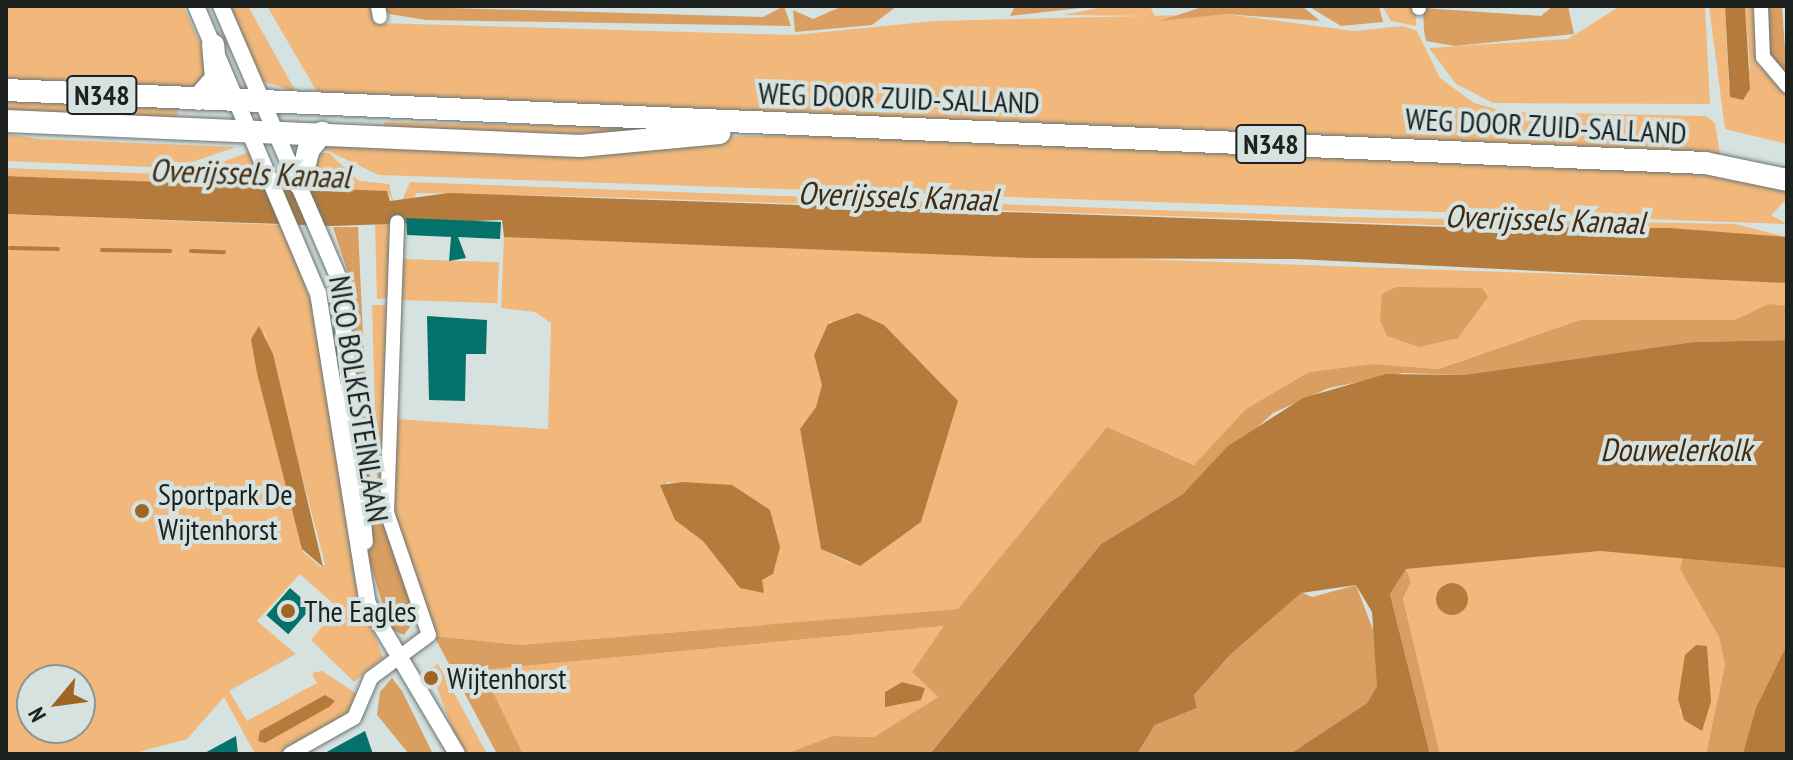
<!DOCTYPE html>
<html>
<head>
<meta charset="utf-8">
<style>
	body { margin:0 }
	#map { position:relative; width:1793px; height:760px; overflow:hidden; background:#d5e2e0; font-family:"PT Sans Narrow",sans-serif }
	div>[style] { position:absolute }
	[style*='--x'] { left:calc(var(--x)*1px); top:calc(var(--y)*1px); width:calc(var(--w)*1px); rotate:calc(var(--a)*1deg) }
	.green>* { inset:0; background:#f2b87b; transform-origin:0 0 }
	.forest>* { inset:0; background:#d99e60 }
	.water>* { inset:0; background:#b47b3c }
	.round { border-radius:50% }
	.stream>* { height:4px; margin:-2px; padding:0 2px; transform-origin:2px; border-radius:2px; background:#b47b3c }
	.building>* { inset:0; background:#04716b; transform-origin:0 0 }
	.roads { filter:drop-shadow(0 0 2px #697473) drop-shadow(0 0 2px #697473) }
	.minor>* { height:14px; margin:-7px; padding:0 7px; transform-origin:7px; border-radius:7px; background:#fff }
	.tertiary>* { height:16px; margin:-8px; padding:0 8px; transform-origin:8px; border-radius:8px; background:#fff }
	.primary>* { height:22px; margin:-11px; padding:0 11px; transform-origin:11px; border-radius:11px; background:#fff }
	.dots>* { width:22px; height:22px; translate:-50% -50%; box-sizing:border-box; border:4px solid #d5e2e0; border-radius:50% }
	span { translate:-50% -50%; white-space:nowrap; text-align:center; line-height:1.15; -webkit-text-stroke:8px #d5e2e0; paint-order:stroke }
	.shield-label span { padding:2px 6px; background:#d5e2e0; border:2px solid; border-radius:6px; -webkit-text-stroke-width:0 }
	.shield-label { font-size:28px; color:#1c2120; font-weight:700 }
	.street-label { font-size:30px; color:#1c2120 }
	.poi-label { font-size:30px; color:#1c2120 }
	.left { translate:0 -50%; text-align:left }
	.water-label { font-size:32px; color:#442b10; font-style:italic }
	.frame { position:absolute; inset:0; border:8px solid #1c2120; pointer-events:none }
	.north { position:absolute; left:16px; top:664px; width:80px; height:80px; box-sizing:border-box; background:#d5e2e0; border:2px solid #8b9593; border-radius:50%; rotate:241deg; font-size:22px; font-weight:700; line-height:32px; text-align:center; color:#1c2120 }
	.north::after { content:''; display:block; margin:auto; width:28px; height:36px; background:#9f6623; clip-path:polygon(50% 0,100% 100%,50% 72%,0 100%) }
</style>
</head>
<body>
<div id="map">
	<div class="green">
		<i style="clip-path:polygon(6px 6px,183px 6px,211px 66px,201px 91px,6px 86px)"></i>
		<i style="clip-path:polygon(225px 6px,248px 6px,296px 92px,262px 81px)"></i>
		<i style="clip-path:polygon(267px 6px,374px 6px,377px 23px,793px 35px,935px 21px,1226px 14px,1354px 31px,1403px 26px,1417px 31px,1440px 78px,1474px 103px,1507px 112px,1706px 116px,1715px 123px,1720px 155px,317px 92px)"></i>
		<i style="clip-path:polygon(1109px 6px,1150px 6px,1155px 16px,1063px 15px)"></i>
		<i style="clip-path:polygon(1382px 6px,1416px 8px,1416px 26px,1391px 21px)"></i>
		<i style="clip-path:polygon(1620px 6px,1705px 6px,1710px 104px,1493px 103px,1456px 84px,1429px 48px,1568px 39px)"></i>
		<i style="clip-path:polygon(1709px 6px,1725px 6px,1729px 88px,1750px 69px,1745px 6px,1753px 6px,1757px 64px,1787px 95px,1787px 144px,1725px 129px)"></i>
		<i style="left:6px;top:100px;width:172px;height:11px;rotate:2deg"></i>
		<i style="left:384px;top:122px;width:258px;height:8px;rotate:1deg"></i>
		<i style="clip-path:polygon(6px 134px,40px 139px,236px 147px,175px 168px,6px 161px)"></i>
		<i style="clip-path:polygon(834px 134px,1681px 170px,1787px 184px,1787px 199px,1771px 215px,1787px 224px,379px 175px,320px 147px)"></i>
		<i style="clip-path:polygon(249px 152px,265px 187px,6px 176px,6px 168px,188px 175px)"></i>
		<i style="clip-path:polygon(313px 153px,329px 153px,359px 181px,389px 184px,393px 201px,387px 192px,320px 189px,310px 175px)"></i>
		<i style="clip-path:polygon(410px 182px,1342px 217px,1735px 224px,1787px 237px,602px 197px,416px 193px,414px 201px,402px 201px)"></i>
		<i style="clip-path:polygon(evenodd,6px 214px,283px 225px,317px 319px,355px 580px,383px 658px,354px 682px,311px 640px,338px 608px,300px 574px,257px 621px,296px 654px,229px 691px,247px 721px,317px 683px,312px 673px,322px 671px,357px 694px,350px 716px,278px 754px,255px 754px,224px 697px,187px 739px,131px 754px,6px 754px,6px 214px,263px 327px,325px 564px,321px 567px,303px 552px,263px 327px,6px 214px,32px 680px,80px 680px,80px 728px,32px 728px,32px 680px)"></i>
		<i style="clip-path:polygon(392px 220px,389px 298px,377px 299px,375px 224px)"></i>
		<i style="clip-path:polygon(evenodd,504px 237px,1765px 281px,1787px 283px,1787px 306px,1735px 320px,1580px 320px,1437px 369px,1372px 364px,1309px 372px,1246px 409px,1195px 465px,1107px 427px,959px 609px,520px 645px,434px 636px,393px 525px,395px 419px,548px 429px,551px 323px,535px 312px,501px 308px,504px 237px,830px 321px,897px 344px,930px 372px,940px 449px,916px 526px,850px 563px,821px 549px,800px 429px,816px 407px,822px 385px,814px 355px,830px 321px,504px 237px,666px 482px,706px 485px,767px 574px,762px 580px,733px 580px,666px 482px)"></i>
		<i style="left:403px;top:259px;width:96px;height:41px;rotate:2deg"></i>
		<i style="clip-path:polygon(372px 305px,389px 305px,380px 494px,377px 480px)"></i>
		<i style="clip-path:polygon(evenodd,1601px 551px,1684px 553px,1681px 569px,1719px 637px,1725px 665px,1706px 754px,1440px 754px,1403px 597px,1411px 582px,1406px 569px,1601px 551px,1456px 583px,1467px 603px,1461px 612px,1442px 611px,1436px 602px,1444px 584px,1456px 583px,1601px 551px,1707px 646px,1709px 676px,1680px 713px,1685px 665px,1707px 646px)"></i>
		<i style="clip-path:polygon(evenodd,945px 626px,912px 672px,938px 697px,874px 737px,832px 736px,786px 754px,523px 754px,481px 670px,945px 626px,902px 682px,925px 688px,921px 700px,885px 692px,902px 682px)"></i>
		<i style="clip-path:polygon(438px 664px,441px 669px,487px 754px,465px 754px,456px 739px,430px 669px)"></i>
	</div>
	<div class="forest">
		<i style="clip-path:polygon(383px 6px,763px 17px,784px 6px,791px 26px,426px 20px,389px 14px)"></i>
		<i style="clip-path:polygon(843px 6px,897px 6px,872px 25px,795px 32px,793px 10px,813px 19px)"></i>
		<i style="clip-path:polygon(1015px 6px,1098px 6px,1010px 16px)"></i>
		<i style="clip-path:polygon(1205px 6px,1302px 6px,1320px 21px,1226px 14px,1160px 21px)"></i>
		<i style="clip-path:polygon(1308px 6px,1379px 6px,1383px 22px,1341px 26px)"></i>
		<i style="clip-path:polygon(1553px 6px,1568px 6px,1574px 34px,1455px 46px,1426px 41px,1424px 31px,1423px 8px,1541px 16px)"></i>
		<i style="clip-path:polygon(1768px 6px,1782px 6px,1787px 78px,1770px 55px)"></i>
		<i style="clip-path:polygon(333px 227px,358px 227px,370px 487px,417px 617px,404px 635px,390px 629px,369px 560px,349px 276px)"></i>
		<i style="clip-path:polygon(1396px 287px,1482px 288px,1488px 297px,1458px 338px,1419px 347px,1387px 336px,1380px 320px,1382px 294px)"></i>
		<i style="clip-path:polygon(1769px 304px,1787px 306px,1787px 340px,1693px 342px,1463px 375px,1403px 373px,1329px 388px,1273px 413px,1183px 494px,1101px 544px,930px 754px,786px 754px,832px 736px,874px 737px,938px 697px,912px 672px,944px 626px,482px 670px,523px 754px,497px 754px,434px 636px,520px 645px,958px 609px,1107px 427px,1194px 465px,1246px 409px,1309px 372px,1372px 364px,1438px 369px,1580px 320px,1735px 320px)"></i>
		<i style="clip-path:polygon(1684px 553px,1787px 568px,1787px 645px,1743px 754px,1706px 754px,1725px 665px,1719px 637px,1680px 569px)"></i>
		<i style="clip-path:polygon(1406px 569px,1411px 582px,1403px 598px,1440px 754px,1430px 754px,1390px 594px)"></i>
		<i style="clip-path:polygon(1356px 585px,1378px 643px,1377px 686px,1367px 703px,1290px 754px,1137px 754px,1155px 725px,1197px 708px,1194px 695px,1230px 655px,1301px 592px,1312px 597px)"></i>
		<i style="clip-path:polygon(392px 678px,402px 691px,433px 754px,409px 754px,377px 715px,380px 692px)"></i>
	</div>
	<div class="water">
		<i style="clip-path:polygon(1725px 6px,1745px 6px,1750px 89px,1743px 100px,1730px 97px)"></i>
		<i style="clip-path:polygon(6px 176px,387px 191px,390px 201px,449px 193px,1445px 227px,1669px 228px,1787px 237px,1787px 283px,1296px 259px,1030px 258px,504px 237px,502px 220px,333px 226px,6px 214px)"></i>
		<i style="clip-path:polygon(858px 313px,884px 325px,958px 401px,921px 522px,860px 566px,821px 549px,800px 429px,816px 407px,822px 385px,814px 355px,828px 324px)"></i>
		<i style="clip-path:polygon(259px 326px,273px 354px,323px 567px,302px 549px,257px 373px,251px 339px)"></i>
		<i style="clip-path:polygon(1787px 340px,1787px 568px,1601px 551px,1406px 569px,1390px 594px,1430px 754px,1290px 754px,1367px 703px,1377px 686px,1372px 612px,1356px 585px,1301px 593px,1230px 655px,1194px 695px,1197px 708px,1155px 725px,1137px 754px,930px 754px,1101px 544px,1183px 494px,1228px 446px,1303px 398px,1386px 374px,1463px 375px,1693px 342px)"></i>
		<i style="clip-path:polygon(683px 482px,732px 485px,770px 510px,780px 547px,773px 574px,762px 580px,764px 593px,740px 588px,703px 541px,675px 520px,660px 485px)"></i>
		<i class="round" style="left:1436px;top:583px;width:32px;height:32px"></i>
		<i style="clip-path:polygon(1696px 645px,1707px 646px,1711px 702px,1702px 731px,1684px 720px,1678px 699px,1685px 655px)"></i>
		<i style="clip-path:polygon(1787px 645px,1787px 754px,1743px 754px,1756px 708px)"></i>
		<i style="clip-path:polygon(902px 682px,925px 688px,921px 700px,885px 707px,885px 692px)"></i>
		<i style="clip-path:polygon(325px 695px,335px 701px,329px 707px,265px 743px,258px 741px,260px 731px)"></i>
	</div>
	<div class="stream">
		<i style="--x:10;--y:248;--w:48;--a:1.2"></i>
		<i style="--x:102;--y:250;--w:68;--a:0.8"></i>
		<i style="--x:191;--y:251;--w:33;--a:2"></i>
	</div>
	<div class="building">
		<i style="clip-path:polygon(406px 218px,501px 222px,500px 239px,458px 237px,466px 258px,449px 261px,451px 237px,407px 235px)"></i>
		<i style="clip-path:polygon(427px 316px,487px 320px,486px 354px,466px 354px,465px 401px,429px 400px)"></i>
		<i style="left:290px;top:588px;width:29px;height:36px;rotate:41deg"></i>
		<i style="clip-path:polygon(365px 731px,373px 754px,323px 754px,354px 737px)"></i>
		<i style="clip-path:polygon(236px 736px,238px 754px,203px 754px)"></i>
	</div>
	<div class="roads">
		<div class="minor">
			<i style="--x:378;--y:6;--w:11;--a:80"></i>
			<i style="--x:1761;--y:6;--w:51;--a:87.8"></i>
			<i style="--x:1763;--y:57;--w:38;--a:50"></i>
			<i style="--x:1419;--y:8;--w:2;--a:-90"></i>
			<i style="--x:290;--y:754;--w:73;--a:-29.4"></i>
			<i style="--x:354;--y:718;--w:43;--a:-67"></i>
			<i style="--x:371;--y:678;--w:72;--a:-36.6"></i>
			<i style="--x:429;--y:635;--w:130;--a:-108.9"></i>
			<i style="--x:387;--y:512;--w:290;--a:-88"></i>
		</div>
		<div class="tertiary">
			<i style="--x:196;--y:6;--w:312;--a:67"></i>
			<i style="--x:318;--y:293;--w:315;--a:80.9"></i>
			<i style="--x:368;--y:604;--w:174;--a:59.3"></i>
			<i style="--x:221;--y:6;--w:295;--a:66.6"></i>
			<i style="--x:338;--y:277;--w:266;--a:84.2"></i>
		</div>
		<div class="primary">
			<i style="--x:6;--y:90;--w:1701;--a:2.46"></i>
			<i style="--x:1705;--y:163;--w:84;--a:11.7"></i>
			<i style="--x:198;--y:99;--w:28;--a:-49"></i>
			<i style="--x:216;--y:78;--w:33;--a:-95"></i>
			<i style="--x:6;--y:121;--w:575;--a:2.49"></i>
			<i style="--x:580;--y:146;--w:140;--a:-5.3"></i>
			<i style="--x:300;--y:184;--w:36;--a:-76"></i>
			<i style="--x:309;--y:149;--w:21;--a:-51"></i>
		</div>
	</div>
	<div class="dots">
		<i style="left:142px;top:511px;background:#9f6623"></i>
		<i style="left:288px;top:611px;background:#9f6623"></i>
		<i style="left:431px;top:678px;background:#9f6623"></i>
	</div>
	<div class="shield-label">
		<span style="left:102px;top:95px">N348</span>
		<span style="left:1271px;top:144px">N348</span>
	</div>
	<div class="street-label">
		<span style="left:899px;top:98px;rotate:2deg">WEG DOOR ZUID-SALLAND</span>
		<span style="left:1546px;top:126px;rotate:3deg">WEG DOOR ZUID-SALLAND</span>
		<span style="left:359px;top:399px;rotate:81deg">NICO BOLKESTEINLAAN</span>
	</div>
	<div class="poi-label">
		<span class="left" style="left:158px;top:511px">Sportpark De<br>Wijtenhorst</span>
		<span class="left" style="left:304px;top:611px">The Eagles</span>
		<span class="left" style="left:447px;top:678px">Wijtenhorst</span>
	</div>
	<div class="water-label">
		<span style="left:250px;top:173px;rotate:2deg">Overijssels Kanaal</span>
		<span style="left:898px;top:196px;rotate:2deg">Overijssels Kanaal</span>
		<span style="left:1545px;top:219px;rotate:2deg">Overijssels Kanaal</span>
		<span style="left:1676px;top:449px">Douwelerkolk</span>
	</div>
	<div class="frame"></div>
	<div class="north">N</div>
</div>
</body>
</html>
